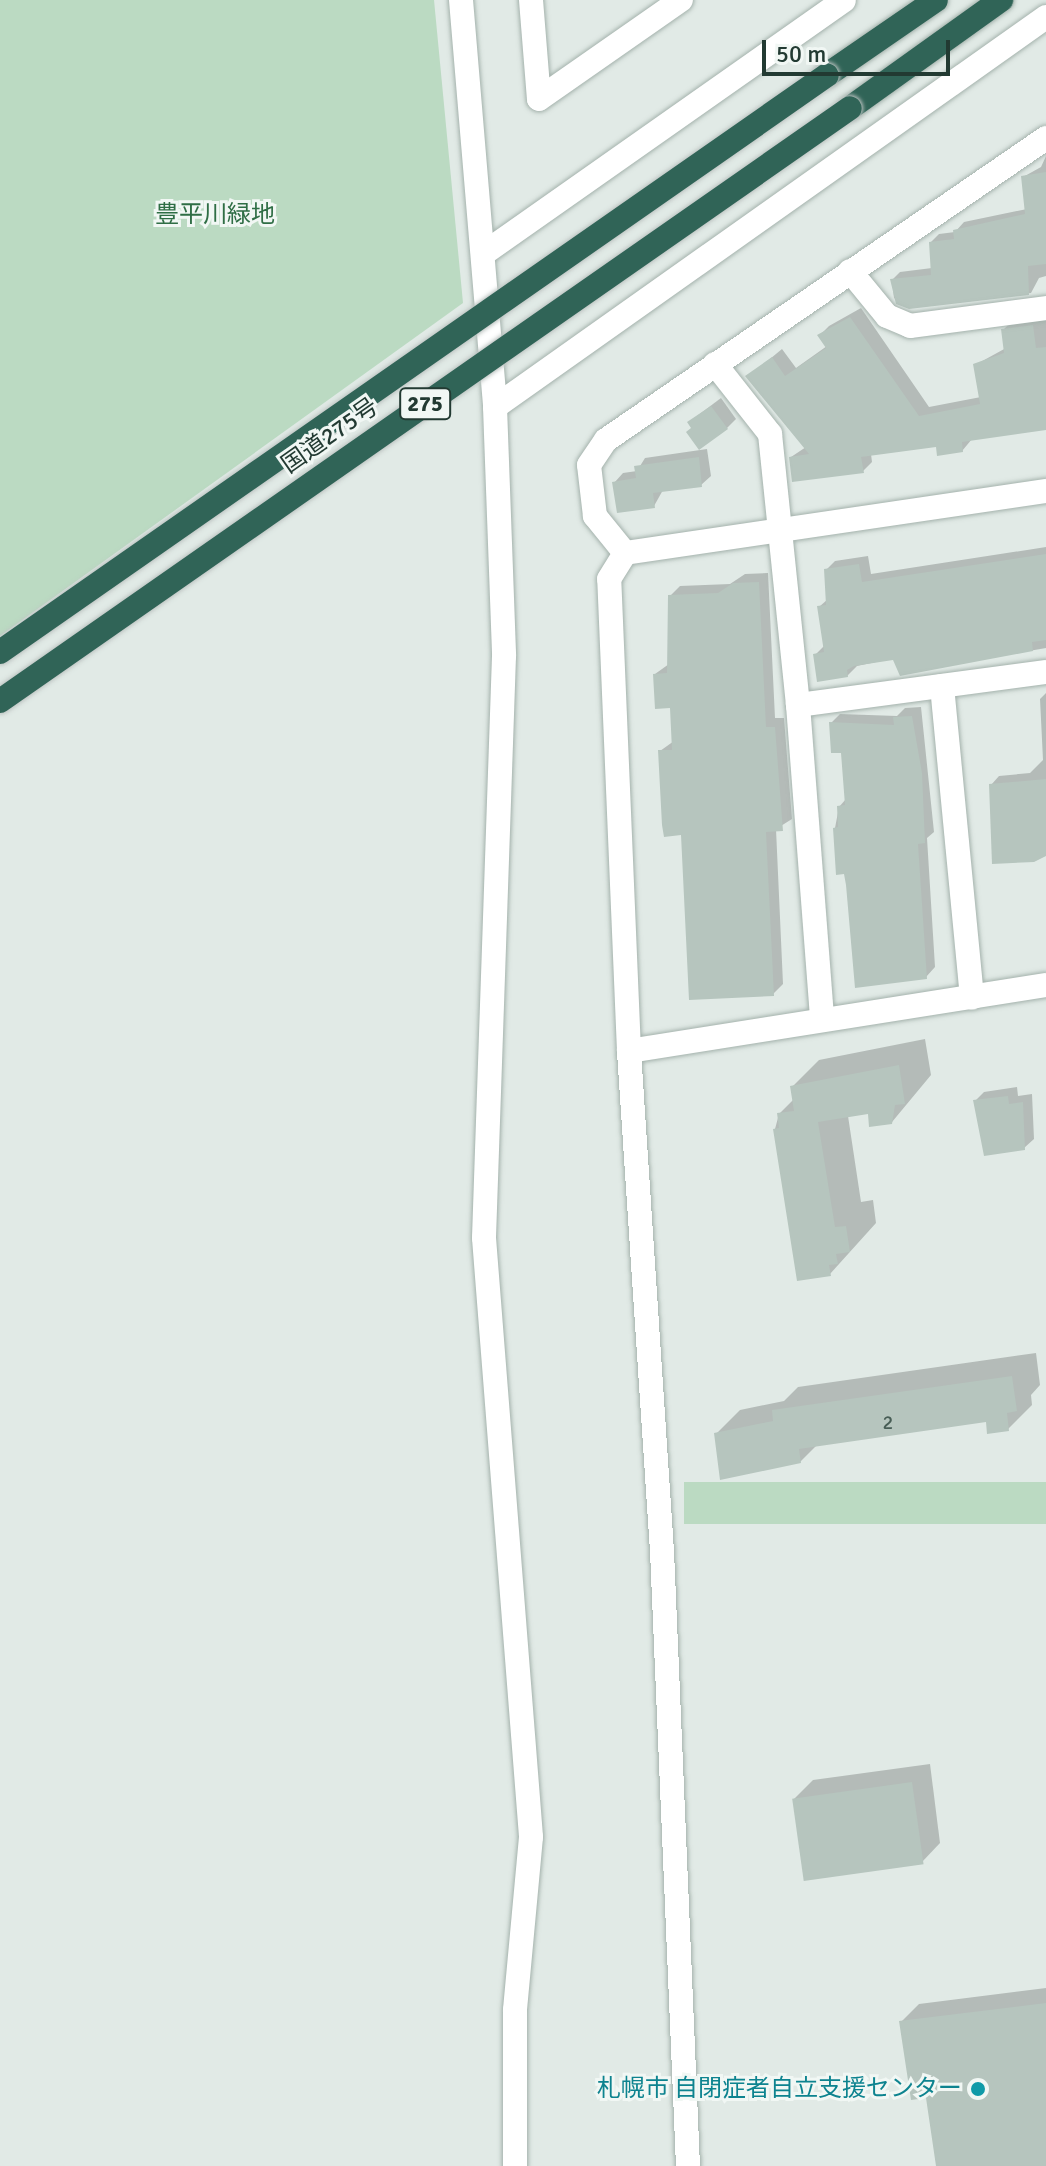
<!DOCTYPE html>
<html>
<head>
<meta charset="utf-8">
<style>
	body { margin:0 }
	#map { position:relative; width:1046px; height:2166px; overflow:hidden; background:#e1eae6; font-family:Signika,"Noto Sans JP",sans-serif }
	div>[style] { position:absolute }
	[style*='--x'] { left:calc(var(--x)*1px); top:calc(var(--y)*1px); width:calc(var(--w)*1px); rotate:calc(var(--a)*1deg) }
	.green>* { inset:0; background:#bbdac2; transform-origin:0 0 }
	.shadow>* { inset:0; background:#0003 }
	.building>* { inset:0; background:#b6c5be; transform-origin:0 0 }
	.roads { filter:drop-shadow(0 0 2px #a4b2ac) drop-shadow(0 0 2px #a4b2ac) }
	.street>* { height:24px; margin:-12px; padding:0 12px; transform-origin:12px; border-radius:12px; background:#fff }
	.secondary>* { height:24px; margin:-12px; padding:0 12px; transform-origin:12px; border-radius:12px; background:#fff }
	.highway>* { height:24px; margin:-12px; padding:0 12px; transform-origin:12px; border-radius:12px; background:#306457 }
	.bridges { filter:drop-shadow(0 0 2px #bdc4c2) drop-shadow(0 0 2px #bdc4c2) }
	.highway-bridge>* { height:24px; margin:-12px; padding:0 12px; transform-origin:12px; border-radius:12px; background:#306457 }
	.dots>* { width:22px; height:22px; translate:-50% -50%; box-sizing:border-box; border:4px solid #f1f7f4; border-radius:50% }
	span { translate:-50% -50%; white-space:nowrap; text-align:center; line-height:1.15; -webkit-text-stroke:6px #f1f7f4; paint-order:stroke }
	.number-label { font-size:20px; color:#475d55 }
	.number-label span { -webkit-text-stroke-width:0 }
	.shield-label span { padding:2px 6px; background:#f1f7f4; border:2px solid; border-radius:6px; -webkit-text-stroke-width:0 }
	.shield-label { font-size:22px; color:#223a32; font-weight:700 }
	.park-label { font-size:24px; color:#2f6e45 }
	.street-label { font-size:24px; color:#223a32 }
	.culture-label { font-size:24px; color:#0d838f }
	.right { translate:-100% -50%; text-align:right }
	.scale { position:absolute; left:762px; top:40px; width:188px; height:36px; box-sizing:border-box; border:4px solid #223a32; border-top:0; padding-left:10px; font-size:24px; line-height:28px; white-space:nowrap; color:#223a32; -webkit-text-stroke:6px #f1f7f4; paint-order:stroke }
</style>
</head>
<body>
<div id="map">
	<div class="green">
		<i style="clip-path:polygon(0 0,434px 0,463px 303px,0 636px)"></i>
		<i style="left:1046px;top:1482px;width:42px;height:362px;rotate:90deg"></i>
	</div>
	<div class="shadow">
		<i style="clip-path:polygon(1046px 156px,1046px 276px,1039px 278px,1031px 293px,910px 307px,894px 298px,892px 280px,900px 272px,932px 268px,931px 242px,939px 234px,955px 232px,964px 222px,1027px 209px,1023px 177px,1041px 167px)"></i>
		<i style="clip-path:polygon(861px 308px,929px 407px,981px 397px,975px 365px,1006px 348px,1003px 330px,1013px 320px,1046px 316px,1046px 428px,972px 439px,962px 451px,937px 445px,871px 454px,872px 462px,863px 471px,791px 457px,806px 447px,748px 377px,782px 349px,796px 368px,827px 346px,820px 335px,829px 326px)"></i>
		<i style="clip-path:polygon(721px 398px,736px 419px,727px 428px,693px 427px,689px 422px)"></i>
		<i style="clip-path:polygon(707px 449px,711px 476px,701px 485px,663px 490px,654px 506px,614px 483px,623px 473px,637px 471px,645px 458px)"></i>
		<i style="clip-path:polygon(1046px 547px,1046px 648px,901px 673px,895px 658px,857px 666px,847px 676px,815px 655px,825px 645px,819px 607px,828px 599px,826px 570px,835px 561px,868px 556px,871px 574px)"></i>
		<i style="clip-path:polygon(768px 573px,775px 718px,784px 718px,792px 819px,776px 829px,783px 984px,773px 994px,683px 833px,660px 751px,674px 741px,672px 706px,655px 674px,669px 664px,670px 596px,680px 586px,730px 584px,745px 574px)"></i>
		<i style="clip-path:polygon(1046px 693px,1046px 853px,991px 785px,999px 776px,1030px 773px,1043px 760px,1040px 699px)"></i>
		<i style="clip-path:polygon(921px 707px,934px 832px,927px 838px,935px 967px,926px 977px,845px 872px,835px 828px,839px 807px,846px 799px,843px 751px,831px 723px,840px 714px,897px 716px,905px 708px)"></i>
		<i style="clip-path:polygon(925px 1039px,931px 1075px,892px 1122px,869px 1112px,848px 1116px,861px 1202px,873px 1200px,876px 1223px,830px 1274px,775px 1129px,779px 1114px,794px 1099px,792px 1087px,819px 1060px)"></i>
		<i style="clip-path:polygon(1017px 1087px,1018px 1096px,1032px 1094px,1034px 1139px,1024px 1148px,975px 1101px,984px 1092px)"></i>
		<i style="clip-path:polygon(1036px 1353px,1040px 1385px,1031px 1395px,1032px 1405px,1008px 1429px,987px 1420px,818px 1444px,800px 1462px,716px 1434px,740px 1410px,784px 1401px,798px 1387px)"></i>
		<i style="clip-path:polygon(930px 1764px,940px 1843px,922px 1862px,794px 1799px,813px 1780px)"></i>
		<i style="clip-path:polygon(1046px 1988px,1046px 2166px,938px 2166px,927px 2095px,901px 2022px,919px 2004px)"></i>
	</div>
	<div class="building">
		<i style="clip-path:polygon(1046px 172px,1046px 264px,1028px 266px,1029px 295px,909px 309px,896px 304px,890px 279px,931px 275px,929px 242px,954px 239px,953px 230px,1025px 214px,1021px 176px)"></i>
		<i style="clip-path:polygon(850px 317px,919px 416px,980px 404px,973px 364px,1004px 353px,1001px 329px,1033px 325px,1036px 348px,1046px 347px,1046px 430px,962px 442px,963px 452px,937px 456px,936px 447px,861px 457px,864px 473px,792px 482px,789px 457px,809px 454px,745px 376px,772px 357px,785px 376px,826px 348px,817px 335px)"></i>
		<i style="clip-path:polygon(711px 406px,728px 429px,699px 450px,686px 432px,691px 428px,687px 422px)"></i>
		<i style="clip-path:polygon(699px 457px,702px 487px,653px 493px,655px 508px,617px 513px,612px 482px,636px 478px,634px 466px)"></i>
		<i style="clip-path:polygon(1046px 554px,1046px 640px,1032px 642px,1033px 651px,900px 676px,893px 660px,854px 666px,847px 670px,848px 677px,817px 682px,813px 654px,824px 652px,817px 606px,826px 605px,824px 569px,859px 564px,862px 582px)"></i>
		<i style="clip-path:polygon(759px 582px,766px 727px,775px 727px,783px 831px,766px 832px,774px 996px,689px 1000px,681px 835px,664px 837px,662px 825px,658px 750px,672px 750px,670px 708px,655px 709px,653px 674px,667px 673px,668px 595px,718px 593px,733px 583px)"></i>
		<i style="clip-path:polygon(912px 716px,922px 773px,925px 843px,918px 844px,927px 979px,855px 988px,846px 885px,844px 874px,836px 875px,833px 828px,838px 827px,837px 806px,845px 805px,841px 753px,831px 753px,829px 722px,894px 725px,893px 717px)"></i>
		<i style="clip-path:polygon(1046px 779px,1046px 856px,1034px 862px,992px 864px,989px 784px)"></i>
		<i style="clip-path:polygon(899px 1065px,905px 1104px,895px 1105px,892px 1124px,869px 1127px,868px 1114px,818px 1122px,835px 1227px,846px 1226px,850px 1252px,836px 1254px,838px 1264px,829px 1265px,831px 1276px,797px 1281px,773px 1129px,779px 1128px,777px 1113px,794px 1111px,790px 1086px)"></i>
		<i style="clip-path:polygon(1008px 1096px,1009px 1104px,1023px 1102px,1025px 1150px,984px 1156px,973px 1100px)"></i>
		<i style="clip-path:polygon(1012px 1376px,1017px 1411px,1007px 1413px,1009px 1431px,987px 1434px,986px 1422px,799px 1449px,801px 1463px,720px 1480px,714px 1433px,773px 1421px,772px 1410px)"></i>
		<i style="left:912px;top:1782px;width:83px;height:121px;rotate:82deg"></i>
		<i style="clip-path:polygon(1046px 2003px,1046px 2166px,936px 2166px,926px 2098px,911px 2100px,899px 2021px)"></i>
	</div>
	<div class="roads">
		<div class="street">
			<i style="--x:531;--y:0;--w:99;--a:85.4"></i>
			<i style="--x:539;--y:99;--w:173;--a:-34.9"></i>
			<i style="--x:483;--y:254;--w:441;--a:-35.1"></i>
			<i style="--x:850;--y:271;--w:58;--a:50.6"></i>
			<i style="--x:887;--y:316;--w:25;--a:23"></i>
			<i style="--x:910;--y:326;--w:137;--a:-7.5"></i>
			<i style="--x:715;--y:364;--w:89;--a:51.8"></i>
			<i style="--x:770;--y:434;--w:272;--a:84.1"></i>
			<i style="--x:798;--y:705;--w:314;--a:85.6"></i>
			<i style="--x:495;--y:407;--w:675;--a:-35.29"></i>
			<i style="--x:625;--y:553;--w:48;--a:-129"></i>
			<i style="--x:595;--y:516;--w:51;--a:-96.7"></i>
			<i style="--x:589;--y:465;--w:30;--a:-56"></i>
			<i style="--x:606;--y:440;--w:534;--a:-34.46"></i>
			<i style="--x:942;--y:686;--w:313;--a:84.5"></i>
			<i style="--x:798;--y:705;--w:250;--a:-7.6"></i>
			<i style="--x:629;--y:1051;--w:422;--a:-9"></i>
		</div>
		<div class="secondary">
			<i style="--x:461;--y:0;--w:408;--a:85.2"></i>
			<i style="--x:495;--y:407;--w:249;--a:87.9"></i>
			<i style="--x:504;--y:656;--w:582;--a:91.97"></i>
			<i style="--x:484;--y:1238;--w:601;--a:85.51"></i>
			<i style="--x:531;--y:1837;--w:174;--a:95.3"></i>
			<i style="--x:515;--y:2010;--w:156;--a:90"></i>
			<i style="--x:688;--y:2166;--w:616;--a:-92.42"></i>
			<i style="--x:662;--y:1551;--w:501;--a:-93.78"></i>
			<i style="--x:629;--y:1051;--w:472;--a:-92.4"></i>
			<i style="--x:609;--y:579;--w:31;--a:-58"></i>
			<i style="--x:625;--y:553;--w:426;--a:-8.4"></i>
		</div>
		<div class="highway">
			<i style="--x:827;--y:75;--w:132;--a:-34.5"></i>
			<i style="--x:850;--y:108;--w:186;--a:-35.6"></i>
		</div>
	</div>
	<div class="bridges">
		<div class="highway-bridge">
			<i style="--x:0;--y:652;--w:1008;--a:-34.9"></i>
			<i style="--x:0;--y:701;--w:1036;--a:-34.9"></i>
		</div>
	</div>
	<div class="dots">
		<i style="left:978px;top:2089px;background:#0f9aa8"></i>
	</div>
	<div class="number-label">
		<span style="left:888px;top:1422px">2</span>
	</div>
	<div class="shield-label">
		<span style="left:425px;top:404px">275</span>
	</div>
	<div class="park-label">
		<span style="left:215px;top:215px">豊平川緑地</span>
	</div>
	<div class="street-label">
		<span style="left:330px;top:436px;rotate:-35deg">国道275号</span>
	</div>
	<div class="culture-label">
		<span class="right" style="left:962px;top:2089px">札幌市 自閉症者自立支援センター</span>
	</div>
	<div class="scale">50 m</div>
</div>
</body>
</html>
